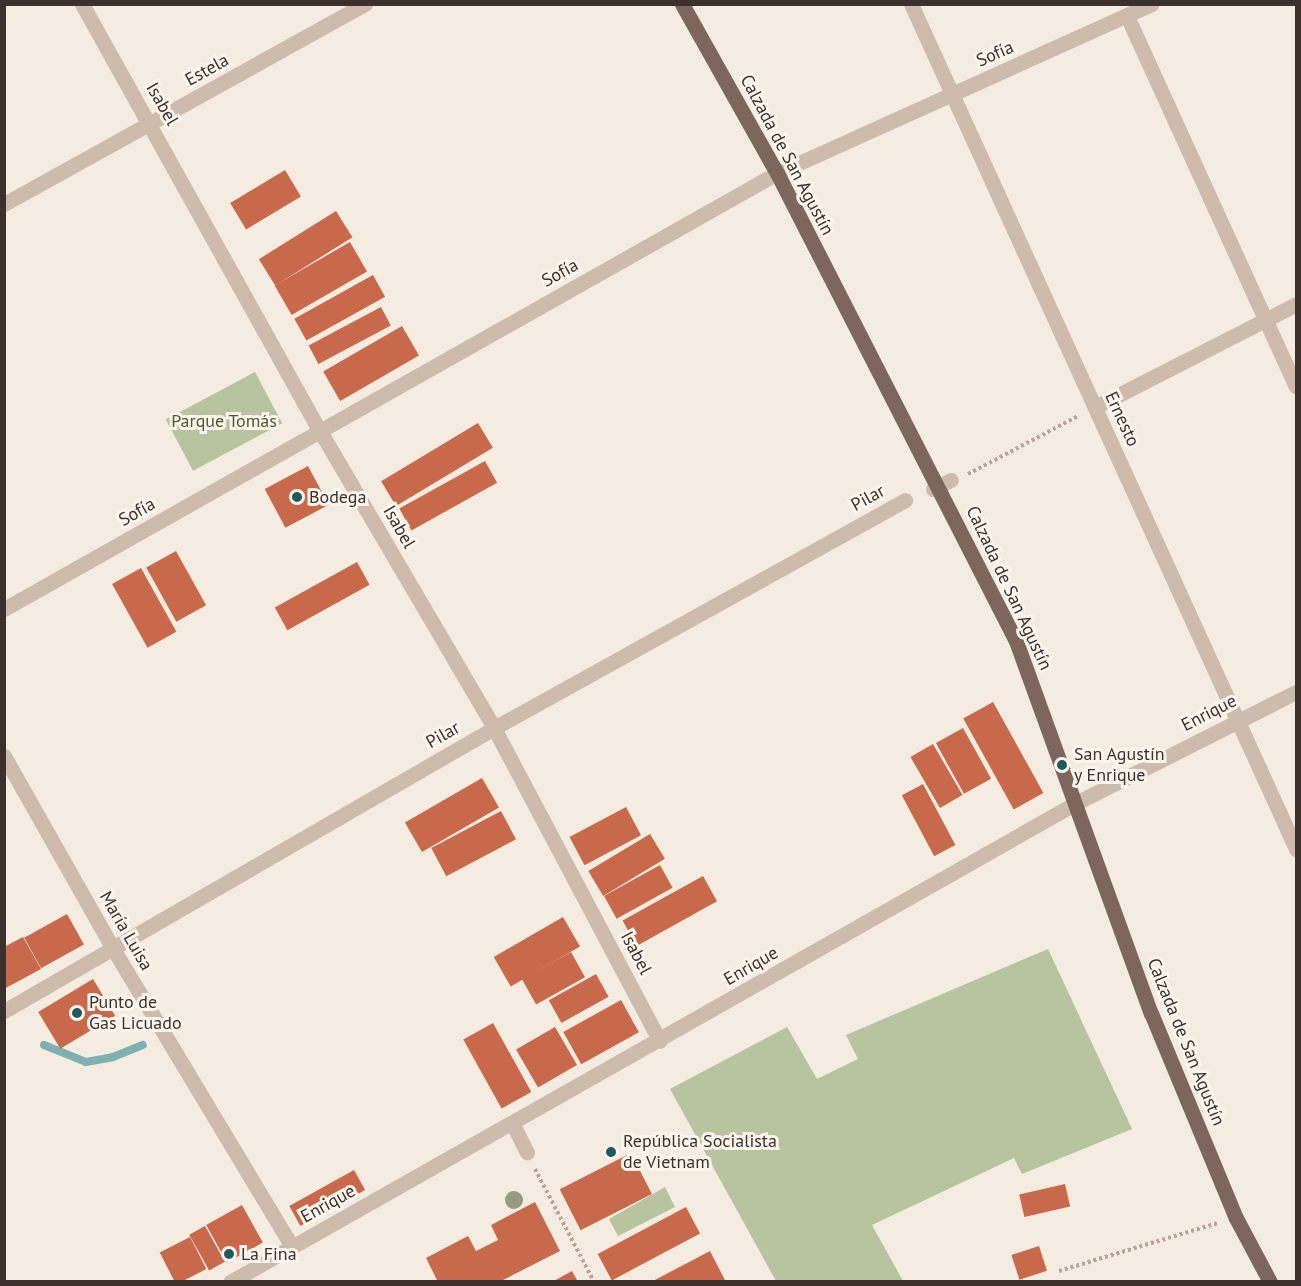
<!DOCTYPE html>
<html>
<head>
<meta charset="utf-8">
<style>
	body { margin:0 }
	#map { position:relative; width:1301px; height:1286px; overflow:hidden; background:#f4ebe1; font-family:"PT Sans",sans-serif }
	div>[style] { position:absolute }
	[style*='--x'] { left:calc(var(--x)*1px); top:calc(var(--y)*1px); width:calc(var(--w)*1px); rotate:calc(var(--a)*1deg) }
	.green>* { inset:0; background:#b8c4a0; transform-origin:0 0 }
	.stream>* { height:8px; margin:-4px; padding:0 4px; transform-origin:4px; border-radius:4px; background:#7fb0b2 }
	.building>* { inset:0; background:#c8694b; transform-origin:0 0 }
	.path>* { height:4px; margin-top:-2px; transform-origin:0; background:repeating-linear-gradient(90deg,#b9a596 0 3px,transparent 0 6px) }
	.minor>* { height:15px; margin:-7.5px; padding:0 7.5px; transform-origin:7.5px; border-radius:7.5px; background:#cdbbac }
	.major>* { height:15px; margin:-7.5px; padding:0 7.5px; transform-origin:7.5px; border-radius:7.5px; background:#7d675c }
	.trees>* { width:18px; height:18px; margin:-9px; border-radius:50%; background:#969b7f }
	.dots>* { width:16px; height:16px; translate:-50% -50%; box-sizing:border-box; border:3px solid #fbf5ee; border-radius:50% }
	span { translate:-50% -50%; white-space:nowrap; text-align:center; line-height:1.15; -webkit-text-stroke:6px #fbf5ee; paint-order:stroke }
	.street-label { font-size:18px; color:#3b302b }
	.park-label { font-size:18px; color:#4a5a2e }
	.poi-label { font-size:18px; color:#3b302b }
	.left { translate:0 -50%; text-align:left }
	.frame { position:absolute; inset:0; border:6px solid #3b302b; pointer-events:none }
</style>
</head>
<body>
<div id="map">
	<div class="green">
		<i style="left:255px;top:372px;width:58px;height:101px;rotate:62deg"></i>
		<i style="clip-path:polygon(1048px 949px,1132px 1129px,1022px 1174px,1014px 1158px,872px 1225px,903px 1281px,776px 1281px,670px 1089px,787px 1027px,817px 1079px,858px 1059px,846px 1035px)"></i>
		<i style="clip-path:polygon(665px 1187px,675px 1207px,618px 1236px,609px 1219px)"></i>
	</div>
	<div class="stream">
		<i style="--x:44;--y:1045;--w:45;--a:22"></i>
		<i style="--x:86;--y:1062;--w:27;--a:-10"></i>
		<i style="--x:113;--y:1057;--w:32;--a:-22"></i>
	</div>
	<div class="building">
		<i style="left:285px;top:170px;width:31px;height:64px;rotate:59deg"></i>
		<i style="left:336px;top:211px;width:31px;height:91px;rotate:58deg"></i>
		<i style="left:350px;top:242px;width:34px;height:87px;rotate:60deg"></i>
		<i style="left:373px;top:275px;width:25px;height:90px;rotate:61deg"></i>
		<i style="left:381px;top:307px;width:21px;height:82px;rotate:62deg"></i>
		<i style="left:402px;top:326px;width:34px;height:91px;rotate:60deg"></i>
		<i style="left:478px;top:423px;width:29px;height:113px;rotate:59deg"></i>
		<i style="left:485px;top:461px;width:25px;height:98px;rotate:61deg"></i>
		<i style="left:308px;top:466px;width:44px;height:49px;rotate:62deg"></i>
		<i style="left:176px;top:551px;width:62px;height:34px;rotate:61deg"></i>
		<i style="left:357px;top:562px;width:26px;height:94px;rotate:61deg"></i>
		<i style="left:141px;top:568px;width:73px;height:33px;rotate:61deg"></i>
		<i style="left:993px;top:702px;width:104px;height:34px;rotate:61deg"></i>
		<i style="left:963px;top:728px;width:58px;height:31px;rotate:61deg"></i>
		<i style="left:933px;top:744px;width:59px;height:26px;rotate:60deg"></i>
		<i style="left:482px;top:778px;width:34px;height:89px;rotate:60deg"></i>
		<i style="left:923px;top:784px;width:69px;height:24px;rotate:62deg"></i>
		<i style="left:626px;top:807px;width:32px;height:64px;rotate:62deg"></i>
		<i style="left:501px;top:811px;width:32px;height:79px;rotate:62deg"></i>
		<i style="left:650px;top:834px;width:29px;height:72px;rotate:59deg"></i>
		<i style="left:660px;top:865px;width:26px;height:64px;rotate:61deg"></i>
		<i style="left:703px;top:876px;width:29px;height:92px;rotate:61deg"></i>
		<i style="left:67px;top:914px;width:35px;height:49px;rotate:61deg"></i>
		<i style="left:563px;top:917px;width:34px;height:80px;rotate:60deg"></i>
		<i style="clip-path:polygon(23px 937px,41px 969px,4px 989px,4px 947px)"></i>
		<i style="left:571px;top:952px;width:29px;height:56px;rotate:61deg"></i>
		<i style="left:596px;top:974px;width:26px;height:54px;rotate:61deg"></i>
		<i style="left:93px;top:979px;width:43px;height:64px;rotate:59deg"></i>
		<i style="left:621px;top:1000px;width:37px;height:66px;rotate:61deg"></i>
		<i style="left:493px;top:1023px;width:79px;height:34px;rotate:61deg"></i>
		<i style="left:555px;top:1027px;width:44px;height:45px;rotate:60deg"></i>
		<i style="left:631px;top:1153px;width:46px;height:80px;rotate:63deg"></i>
		<i style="left:354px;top:1170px;width:23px;height:74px;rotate:61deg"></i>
		<i style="left:1065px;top:1184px;width:23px;height:47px;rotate:77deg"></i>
		<i style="clip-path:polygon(535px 1202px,560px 1251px,499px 1282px,438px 1282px,426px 1258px,468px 1236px,476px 1251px,498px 1240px,491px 1225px)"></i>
		<i style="left:242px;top:1205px;width:43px;height:41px;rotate:61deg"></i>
		<i style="left:686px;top:1207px;width:30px;height:100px;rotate:62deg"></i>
		<i style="left:205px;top:1226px;width:41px;height:18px;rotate:61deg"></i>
		<i style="left:190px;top:1237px;width:36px;height:34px;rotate:63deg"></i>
		<i style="left:1039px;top:1246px;width:26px;height:29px;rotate:72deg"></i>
		<i style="clip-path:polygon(710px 1251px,726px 1282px,651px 1282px)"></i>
		<i style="clip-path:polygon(572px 1271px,578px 1282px,552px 1282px)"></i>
	</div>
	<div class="path">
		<i style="--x:968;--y:474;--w:124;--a:-27.8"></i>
		<i style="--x:535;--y:1169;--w:127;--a:62.4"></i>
		<i style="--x:1059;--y:1271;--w:166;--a:-16.8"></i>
	</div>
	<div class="minor">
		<i style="--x:82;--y:4;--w:489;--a:60.9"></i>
		<i style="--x:320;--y:431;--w:344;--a:59.6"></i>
		<i style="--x:494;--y:728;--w:354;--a:62.1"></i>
		<i style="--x:911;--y:4;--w:929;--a:65.5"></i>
		<i style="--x:1127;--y:16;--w:407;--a:65.5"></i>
		<i style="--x:4;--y:204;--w:413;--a:-29"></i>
		<i style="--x:1095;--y:407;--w:226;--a:-27.1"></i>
		<i style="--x:933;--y:489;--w:20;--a:-27"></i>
		<i style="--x:4;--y:609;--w:887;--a:-29.42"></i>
		<i style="--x:777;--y:173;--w:411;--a:-24.3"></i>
		<i style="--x:4;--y:756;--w:219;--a:60.5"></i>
		<i style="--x:112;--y:947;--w:350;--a:59"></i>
		<i style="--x:4;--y:1011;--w:566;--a:-30.01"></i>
		<i style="--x:494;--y:728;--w:470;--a:-29"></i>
		<i style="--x:512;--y:1123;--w:33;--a:63"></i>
		<i style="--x:230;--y:1282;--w:972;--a:-29.52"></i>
		<i style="--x:1076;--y:803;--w:246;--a:-26.8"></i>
	</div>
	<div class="major">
		<i style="--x:682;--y:4;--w:194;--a:60.7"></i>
		<i style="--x:777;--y:173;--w:525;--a:62.95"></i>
		<i style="--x:1016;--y:641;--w:396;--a:70.1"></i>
		<i style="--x:1151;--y:1013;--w:222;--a:67.5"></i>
		<i style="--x:1236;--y:1218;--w:72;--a:62"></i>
	</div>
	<div class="trees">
		<i style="left:514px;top:1200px"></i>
	</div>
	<div class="dots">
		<i style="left:297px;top:497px;background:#1f5a5e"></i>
		<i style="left:1062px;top:765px;background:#1f5a5e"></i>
		<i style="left:77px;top:1013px;background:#1f5a5e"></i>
		<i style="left:611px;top:1152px;background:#1f5a5e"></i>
		<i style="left:229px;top:1254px;background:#1f5a5e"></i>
	</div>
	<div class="street-label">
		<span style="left:995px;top:54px;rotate:-24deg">Sofía</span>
		<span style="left:207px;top:70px;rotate:-29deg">Estela</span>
		<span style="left:162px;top:104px;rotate:60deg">Isabel</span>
		<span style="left:787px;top:155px;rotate:62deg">Calzada de San Agustín</span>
		<span style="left:560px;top:273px;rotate:-29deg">Sofía</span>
		<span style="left:1122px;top:419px;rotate:65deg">Ernesto</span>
		<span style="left:868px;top:498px;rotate:-29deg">Pilar</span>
		<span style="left:137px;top:512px;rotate:-30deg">Sofía</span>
		<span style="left:399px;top:527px;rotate:60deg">Isabel</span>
		<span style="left:1009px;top:588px;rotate:65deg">Calzada de San Agustín</span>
		<span style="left:1209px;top:713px;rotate:-27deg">Enrique</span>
		<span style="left:443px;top:735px;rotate:-30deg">Pilar</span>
		<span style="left:126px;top:931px;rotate:60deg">María Luisa</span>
		<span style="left:636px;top:953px;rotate:62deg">Isabel</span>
		<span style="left:751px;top:966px;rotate:-30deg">Enrique</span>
		<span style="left:1186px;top:1042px;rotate:68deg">Calzada de San Agustín</span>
		<span style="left:328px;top:1204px;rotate:-29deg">Enrique</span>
	</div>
	<div class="park-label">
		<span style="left:224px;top:421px">Parque Tomás</span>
	</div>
	<div class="poi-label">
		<span class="left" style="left:309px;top:497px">Bodega</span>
		<span class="left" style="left:1074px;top:765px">San Agustín<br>y Enrique</span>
		<span class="left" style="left:89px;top:1013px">Punto de<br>Gas Licuado</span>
		<span class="left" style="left:623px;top:1152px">República Socialista<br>de Vietnam</span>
		<span class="left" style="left:241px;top:1254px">La Fina</span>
	</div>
	<div class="frame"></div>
</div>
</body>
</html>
